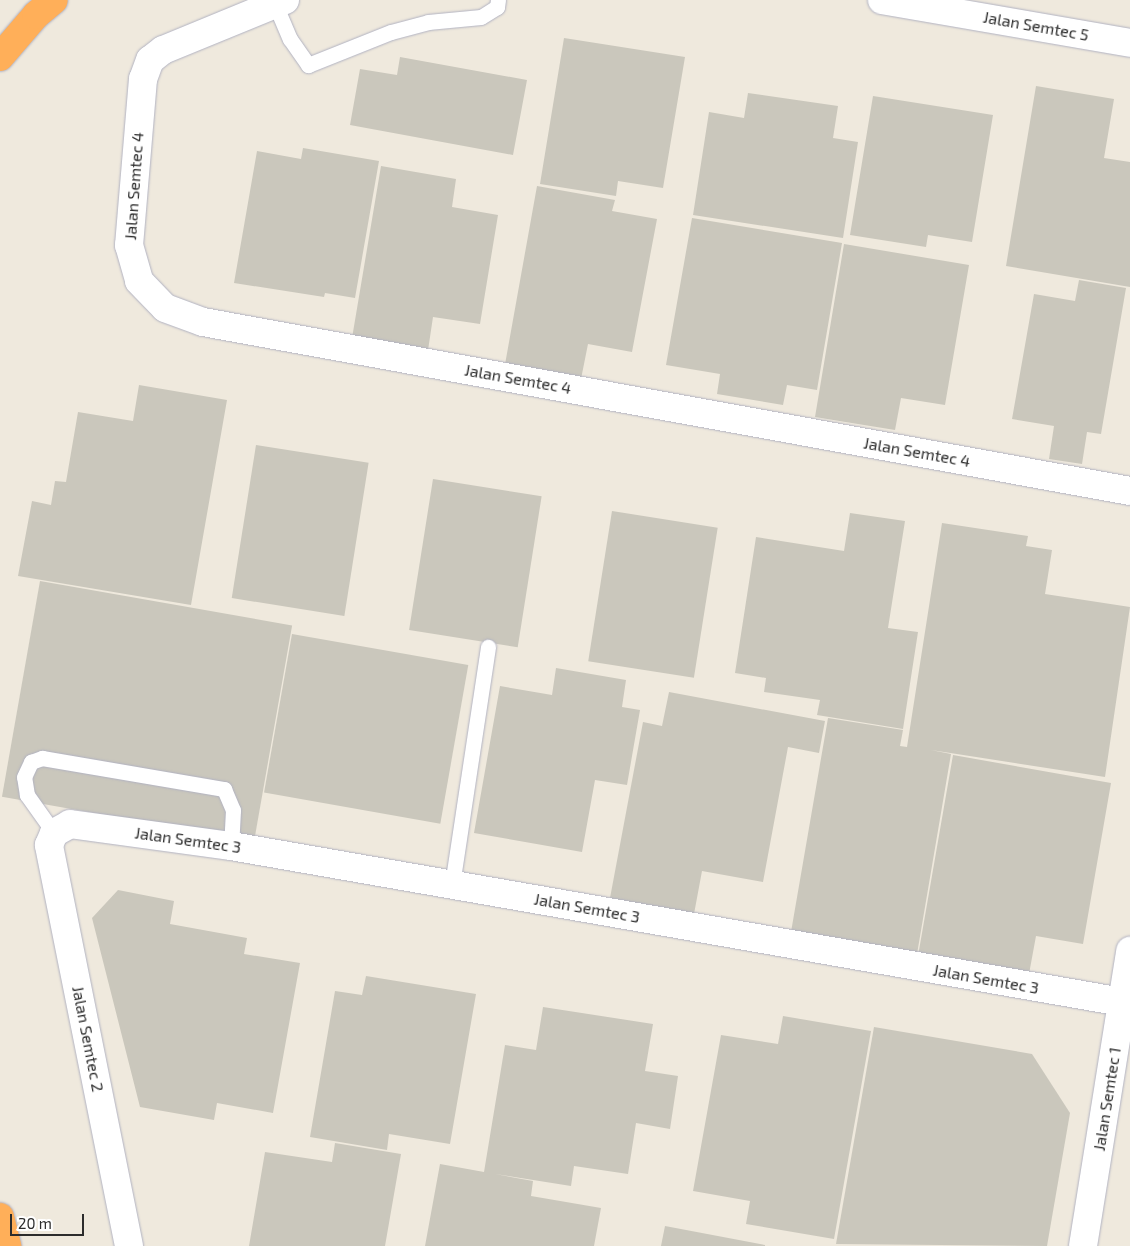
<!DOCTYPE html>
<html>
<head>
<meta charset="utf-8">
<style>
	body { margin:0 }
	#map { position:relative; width:1130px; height:1246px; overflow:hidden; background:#efe9dd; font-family:"Exo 2",sans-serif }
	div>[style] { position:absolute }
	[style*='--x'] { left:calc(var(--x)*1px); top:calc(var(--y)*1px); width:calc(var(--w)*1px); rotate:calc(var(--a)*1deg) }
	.building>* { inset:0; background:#cac7bc; transform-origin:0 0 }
	.roads { filter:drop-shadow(0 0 1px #b1b2c1) drop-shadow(0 0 1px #b1b2c1) }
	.service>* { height:15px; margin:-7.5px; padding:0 7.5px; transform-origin:7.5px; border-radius:7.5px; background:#fff }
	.minor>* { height:28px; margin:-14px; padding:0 14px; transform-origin:14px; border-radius:14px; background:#fff }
	.motorway>* { height:28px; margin:-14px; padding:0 14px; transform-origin:14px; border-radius:14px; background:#ffaf59 }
	span { translate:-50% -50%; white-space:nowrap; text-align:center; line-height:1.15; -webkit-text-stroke:4px #fff; paint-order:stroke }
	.street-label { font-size:16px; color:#2c2c2c }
	.scale { position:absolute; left:10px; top:1214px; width:74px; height:22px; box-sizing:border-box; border:2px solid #2c2c2c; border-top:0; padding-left:6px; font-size:15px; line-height:18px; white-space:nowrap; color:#2c2c2c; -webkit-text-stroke:4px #fff; paint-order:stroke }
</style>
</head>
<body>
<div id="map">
	<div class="building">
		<i style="clip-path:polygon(564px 38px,685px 57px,663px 188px,618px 181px,616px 196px,540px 184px)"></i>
		<i style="clip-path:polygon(400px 57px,527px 80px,513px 155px,350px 125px,360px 69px,397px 75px)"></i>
		<i style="clip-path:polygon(1036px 86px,1114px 99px,1104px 158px,1130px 162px,1130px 287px,1006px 266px)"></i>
		<i style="clip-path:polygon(748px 93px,838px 106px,833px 138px,858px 142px,843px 238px,693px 215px,709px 112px,744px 118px)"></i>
		<i style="clip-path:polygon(873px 96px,993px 115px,972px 242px,928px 235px,926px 247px,850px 235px)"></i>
		<i style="clip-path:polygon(303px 148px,379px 161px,355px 298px,325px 293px,324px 297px,234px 283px,257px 151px,301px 159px)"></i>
		<i style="clip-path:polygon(381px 166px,456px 179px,452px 207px,498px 215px,480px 324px,433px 317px,427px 357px,351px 344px)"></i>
		<i style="clip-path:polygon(537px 186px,615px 200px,612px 211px,657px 219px,632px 352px,588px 344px,580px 384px,504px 370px)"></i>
		<i style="clip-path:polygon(692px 218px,842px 243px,817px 390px,787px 385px,783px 405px,717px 394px,720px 374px,666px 365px)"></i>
		<i style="clip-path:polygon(844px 244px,969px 265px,945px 405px,901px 398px,895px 430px,815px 417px)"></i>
		<i style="clip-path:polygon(1079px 280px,1126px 288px,1101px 434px,1087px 432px,1082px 464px,1049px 459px,1054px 426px,1012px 419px,1034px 294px,1075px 301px)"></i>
		<i style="clip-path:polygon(139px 385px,227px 400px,191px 605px,18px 576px,32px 501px,51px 505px,55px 481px,66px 482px,78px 412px,133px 421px)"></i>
		<i style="left:256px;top:445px;width:114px;height:155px;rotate:9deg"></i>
		<i style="left:433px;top:479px;width:110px;height:153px;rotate:9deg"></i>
		<i style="left:612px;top:511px;width:107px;height:152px;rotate:9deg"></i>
		<i style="clip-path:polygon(850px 513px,905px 521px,888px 628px,918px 632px,903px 729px,817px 715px,820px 700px,764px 692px,766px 678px,735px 673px,756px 537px,844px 551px)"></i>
		<i style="clip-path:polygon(942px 523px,1028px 536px,1026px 546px,1052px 550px,1045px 594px,1130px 607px,1105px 777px,931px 750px,951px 754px,917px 954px,791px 932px,828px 718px,903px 730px,900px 746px,907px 747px)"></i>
		<i style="left:40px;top:581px;width:256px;height:219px;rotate:10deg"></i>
		<i style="left:292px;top:634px;width:179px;height:161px;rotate:10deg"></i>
		<i style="clip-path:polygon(556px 668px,626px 680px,622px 707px,640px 710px,627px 785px,595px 780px,582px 852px,474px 833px,500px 686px,552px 695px)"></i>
		<i style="clip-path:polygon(669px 692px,825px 721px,819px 753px,788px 747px,763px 882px,702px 871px,694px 914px,610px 898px,643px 722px,662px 726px)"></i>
		<i style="clip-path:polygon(953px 755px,1111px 783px,1083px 944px,1036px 936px,1029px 974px,918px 956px)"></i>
		<i style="clip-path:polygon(118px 890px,174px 901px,170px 924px,247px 938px,244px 954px,300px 963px,273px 1113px,217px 1103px,214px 1120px,140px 1107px,92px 918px)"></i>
		<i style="clip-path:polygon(366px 976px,476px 994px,450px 1144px,389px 1134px,387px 1150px,310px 1137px,335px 991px,362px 995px)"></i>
		<i style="clip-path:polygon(543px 1007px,653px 1024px,645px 1071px,678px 1076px,670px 1129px,636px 1123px,628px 1174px,574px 1166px,571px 1186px,495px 1174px,533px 1181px,531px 1196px,601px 1208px,594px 1246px,425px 1246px,440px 1164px,484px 1172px,505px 1045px,536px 1050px)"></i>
		<i style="clip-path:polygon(783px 1016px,871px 1031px,834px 1239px,746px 1224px,750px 1201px,693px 1191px,721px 1035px,778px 1044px)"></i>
		<i style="clip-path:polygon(874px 1027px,1032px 1054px,1070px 1113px,1047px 1246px,836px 1244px)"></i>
		<i style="clip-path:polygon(335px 1143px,401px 1154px,385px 1246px,249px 1246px,265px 1152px,332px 1162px)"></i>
		<i style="clip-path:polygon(665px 1226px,765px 1245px,765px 1246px,661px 1246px)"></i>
	</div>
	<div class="roads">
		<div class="service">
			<i style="--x:275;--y:4;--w:38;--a:67"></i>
			<i style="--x:290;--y:39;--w:32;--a:55"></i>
			<i style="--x:308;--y:65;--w:89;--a:-21.7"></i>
			<i style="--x:391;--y:32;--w:38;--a:-15"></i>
			<i style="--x:428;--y:22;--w:53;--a:-5.4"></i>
			<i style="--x:481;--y:17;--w:19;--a:-32"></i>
			<i style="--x:497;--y:7;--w:7;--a:-82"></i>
			<i style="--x:54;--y:833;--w:47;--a:-125.4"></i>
			<i style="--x:27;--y:795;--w:18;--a:-99"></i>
			<i style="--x:24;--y:777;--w:17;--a:-65"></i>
			<i style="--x:31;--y:762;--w:12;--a:-20"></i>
			<i style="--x:42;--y:758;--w:185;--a:9.7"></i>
			<i style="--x:224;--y:789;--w:23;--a:67"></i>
			<i style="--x:233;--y:810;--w:36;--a:93"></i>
			<i style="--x:452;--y:885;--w:241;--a:-81.4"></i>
		</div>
		<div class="minor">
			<i style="--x:285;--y:0;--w:132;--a:157.7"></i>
			<i style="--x:163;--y:50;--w:16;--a:142"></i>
			<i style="--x:150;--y:60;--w:20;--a:110"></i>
			<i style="--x:143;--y:79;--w:167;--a:94.8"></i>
			<i style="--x:129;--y:245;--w:37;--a:74"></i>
			<i style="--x:139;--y:281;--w:37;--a:46"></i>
			<i style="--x:165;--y:308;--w:40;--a:20.2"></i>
			<i style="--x:203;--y:322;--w:942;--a:10.33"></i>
			<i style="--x:882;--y:0;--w:252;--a:9.8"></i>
			<i style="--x:129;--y:1246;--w:409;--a:-101.3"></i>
			<i style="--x:49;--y:845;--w:13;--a:-67"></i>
			<i style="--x:54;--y:833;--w:18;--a:-29"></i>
			<i style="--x:70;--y:824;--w:162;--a:7.8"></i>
			<i style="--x:231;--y:846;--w:905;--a:9.93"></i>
			<i style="--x:1083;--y:1246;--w:299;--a:-80.9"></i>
		</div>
		<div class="motorway">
			<i style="--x:0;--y:57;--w:55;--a:-49.4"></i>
			<i style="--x:36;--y:15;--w:23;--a:-40"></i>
			<i style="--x:0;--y:1217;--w:30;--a:76"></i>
		</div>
	</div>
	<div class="street-label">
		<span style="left:1036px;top:26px;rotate:10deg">Jalan Semtec 5</span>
		<span style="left:134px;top:186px;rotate:-86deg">Jalan Semtec 4</span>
		<span style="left:518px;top:379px;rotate:10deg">Jalan Semtec 4</span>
		<span style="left:917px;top:452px;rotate:10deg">Jalan Semtec 4</span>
		<span style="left:188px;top:840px;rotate:8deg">Jalan Semtec 3</span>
		<span style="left:587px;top:908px;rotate:10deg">Jalan Semtec 3</span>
		<span style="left:986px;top:979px;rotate:10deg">Jalan Semtec 3</span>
		<span style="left:88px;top:1039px;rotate:79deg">Jalan Semtec 2</span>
		<span style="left:1107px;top:1099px;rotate:-81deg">Jalan Semtec 1</span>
	</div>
	<div class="scale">20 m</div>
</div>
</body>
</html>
